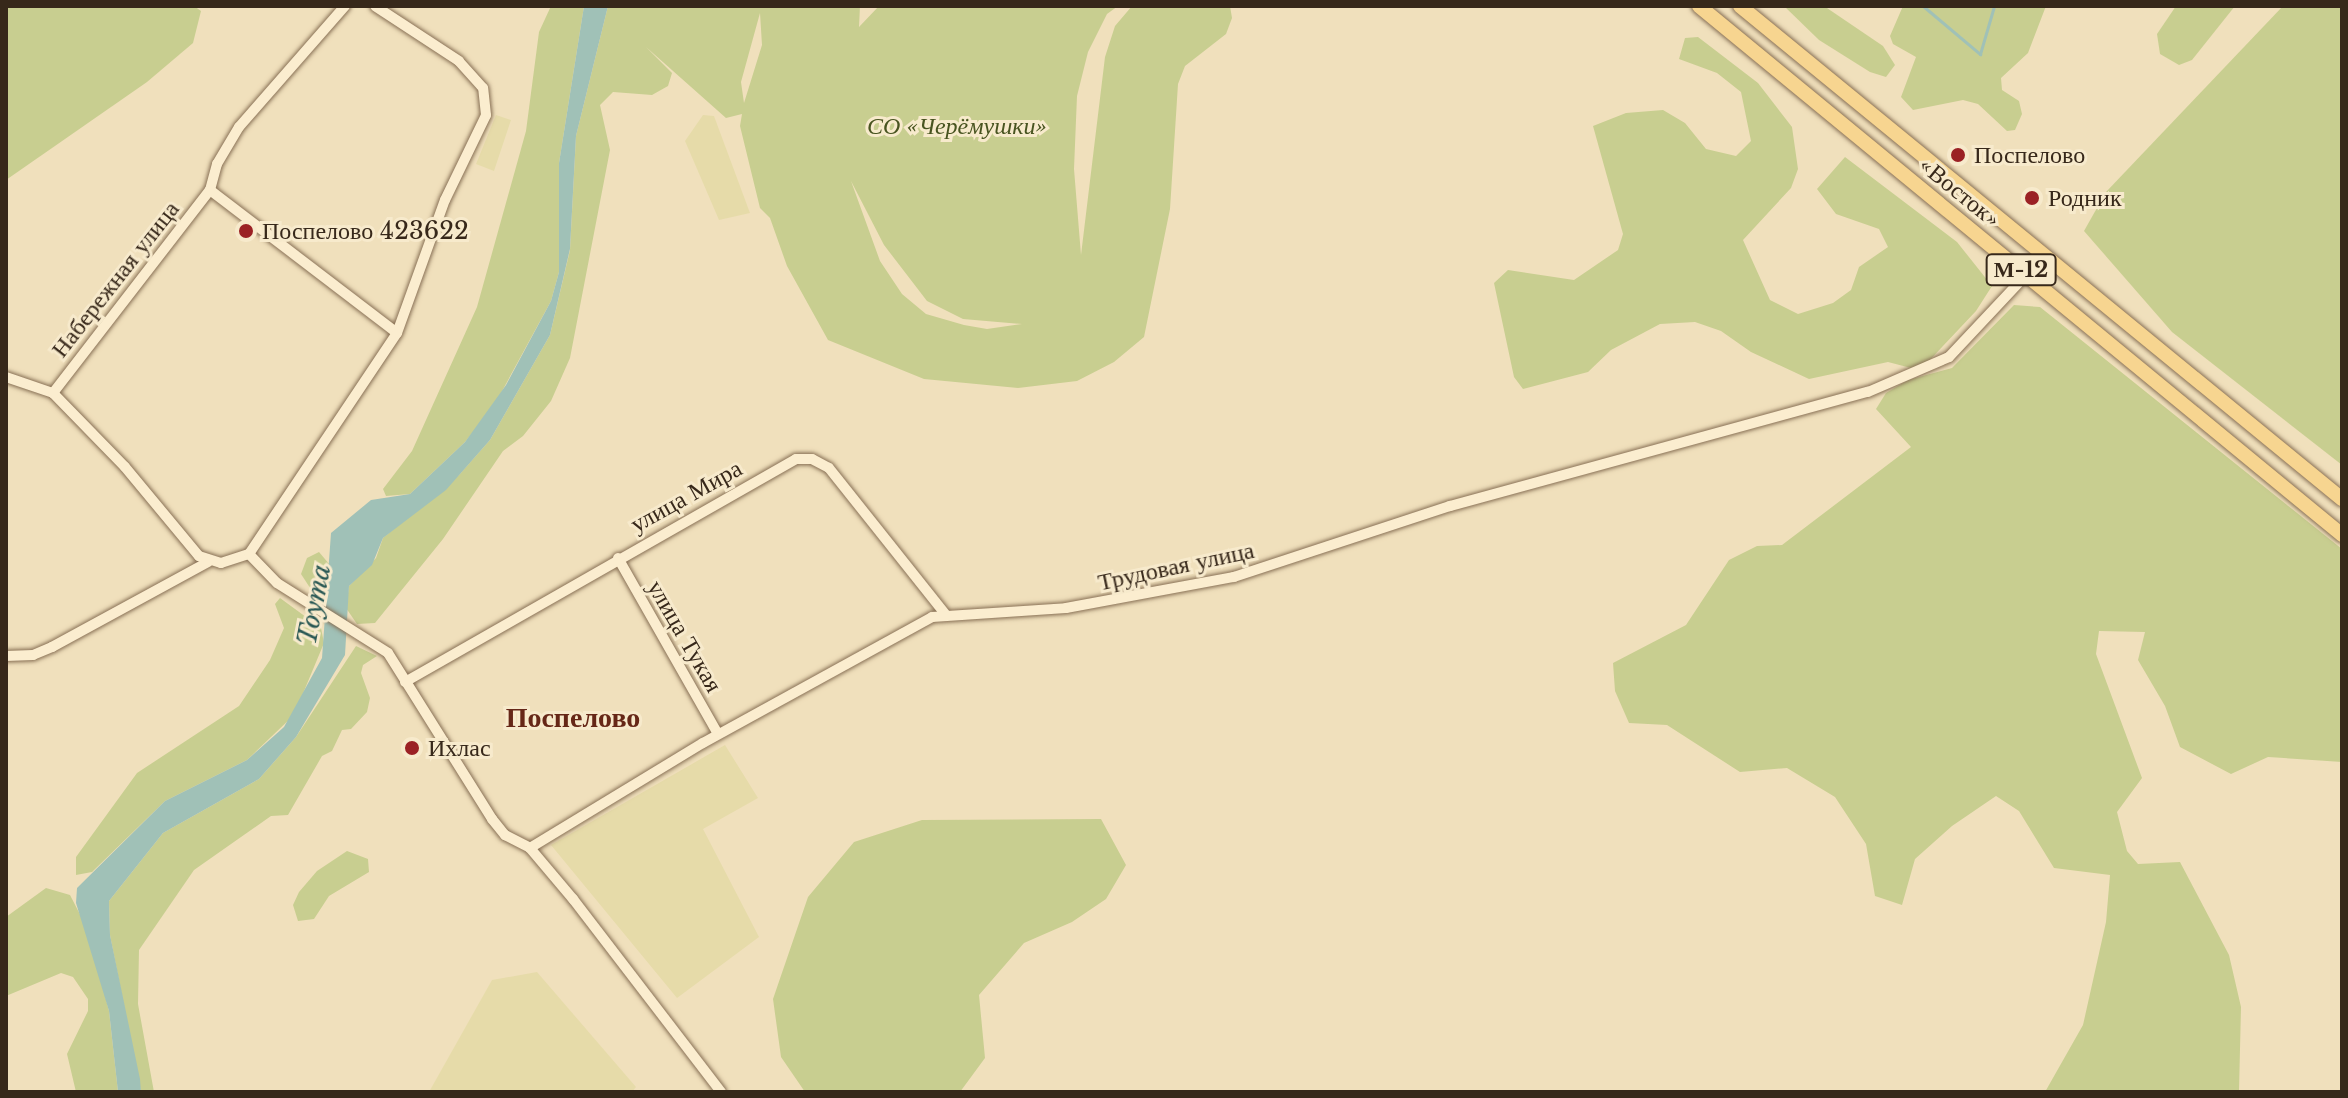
<!DOCTYPE html>
<html>
<head>
<meta charset="utf-8">
<style>
	body { margin:0 }
	#map { position:relative; width:2348px; height:1098px; overflow:hidden; background:#f0e0bc; font-family:"Libre Baskerville",serif }
	div>[style] { position:absolute }
	[style*='--x'] { left:calc(var(--x)*1px); top:calc(var(--y)*1px); width:calc(var(--w)*1px); rotate:calc(var(--a)*1deg) }
	.farmland>* { inset:0; background:#e6dba9 }
	.green>* { inset:0; background:#c8ce90 }
	.water>* { inset:0; background:#a0c1b7 }
	.stream>* { height:3px; margin:-1.5px; padding:0 1.5px; transform-origin:1.5px; border-radius:1.5px; background:#a0c1b7 }
	.roads { filter:drop-shadow(0 0 2px #887055) drop-shadow(0 0 2px #887055) }
	.minor>* { height:10px; margin:-5px; padding:0 5px; transform-origin:5px; border-radius:5px; background:#fbedcf }
	.major>* { height:14px; margin:-7px; padding:0 7px; transform-origin:7px; border-radius:7px; background:#f7d590 }
	.dots>* { width:22px; height:22px; translate:-50% -50%; box-sizing:border-box; border:4px solid #f7eacc; border-radius:50% }
	span { translate:-50% -50%; white-space:nowrap; text-align:center; line-height:1.15; -webkit-text-stroke:6px #f7eacc; paint-order:stroke }
	.shield-label span { padding:2px 6px; background:#f7eacc; border:2px solid; border-radius:6px; -webkit-text-stroke-width:0 }
	.shield-label { font-size:22px; color:#37281a; font-weight:700 }
	.park-label { font-size:24px; color:#485420; font-style:italic }
	.poi-label { font-size:24px; color:#37281a }
	.left { translate:0 -50%; text-align:left }
	.street-label { font-size:24px; color:#37281a }
	.water-label { font-size:26px; color:#295854; font-style:italic }
	.quarter-label { font-size:28px; color:#662717; font-weight:700 }
	.frame { position:absolute; inset:0; border:8px solid #37281a; pointer-events:none }
</style>
</head>
<body>
<div id="map">
	<div class="farmland">
		<i style="clip-path:polygon(496px 115px,511px 120px,494px 171px,476px 164px)"></i>
		<i style="clip-path:polygon(703px 115px,714px 116px,750px 213px,719px 220px,685px 141px)"></i>
		<i style="clip-path:polygon(725px 745px,758px 798px,703px 829px,759px 937px,677px 998px,551px 845px)"></i>
		<i style="clip-path:polygon(537px 972px,636px 1087px,632px 1092px,429px 1092px,492px 980px)"></i>
	</div>
	<div class="green">
		<i style="clip-path:polygon(6px 6px,194px 6px,201px 11px,193px 43px,147px 82px,6px 180px)"></i>
		<i style="clip-path:polygon(551px 6px,584px 6px,559px 163px,559px 272px,551px 301px,495px 404px,465px 442px,410px 494px,386px 496px,383px 489px,412px 451px,477px 307px,526px 131px,539px 32px)"></i>
		<i style="clip-path:polygon(evenodd,608px 6px,860px 6px,859px 27px,879px 6px,1118px 6px,1107px 14px,1088px 52px,1077px 96px,1074px 169px,1081px 255px,1105px 57px,1115px 26px,1132px 6px,1230px 6px,1232px 18px,1226px 34px,1185px 66px,1178px 84px,1170px 209px,1144px 337px,1114px 362px,1077px 381px,1018px 388px,924px 379px,828px 340px,787px 266px,770px 218px,760px 208px,740px 126px,742px 114px,726px 118px,646px 47px,672px 73px,668px 86px,652px 95px,613px 92px,600px 105px,610px 150px,570px 358px,551px 401px,523px 436px,503px 451px,443px 539px,375px 623px,357px 624px,346px 608px,349px 586px,376px 558px,383px 538px,459px 475px,490px 440px,550px 335px,570px 250px,576px 136px,608px 6px,760px 13px,762px 45px,744px 103px,741px 82px,760px 13px,608px 6px,851px 181px,884px 245px,927px 301px,963px 319px,1022px 324px,987px 329px,964px 325px,926px 314px,902px 294px,880px 261px,851px 181px)"></i>
		<i style="clip-path:polygon(1784px 6px,1824px 6px,1883px 46px,1895px 65px,1886px 77px,1870px 72px,1819px 40px)"></i>
		<i style="clip-path:polygon(1903px 6px,2046px 6px,2028px 53px,2001px 78px,2002px 90px,2019px 101px,2022px 114px,2015px 130px,2007px 131px,1978px 104px,1963px 100px,1913px 110px,1901px 97px,1916px 57px,1893px 44px,1890px 36px)"></i>
		<i style="clip-path:polygon(2176px 6px,2235px 6px,2192px 60px,2179px 65px,2160px 54px,2157px 34px)"></i>
		<i style="clip-path:polygon(2283px 6px,2342px 6px,2342px 465px,2172px 332px,2084px 231px,2106px 192px)"></i>
		<i style="clip-path:polygon(1698px 37px,1758px 83px,1792px 127px,1798px 169px,1791px 188px,1743px 240px,1770px 300px,1798px 314px,1833px 303px,1851px 290px,1859px 267px,1888px 247px,1879px 229px,1836px 214px,1817px 189px,1845px 157px,1957px 242px,1992px 286px,1976px 311px,1926px 364px,1911px 368px,1888px 362px,1809px 379px,1751px 352px,1721px 331px,1695px 322px,1660px 324px,1611px 350px,1588px 372px,1523px 389px,1514px 377px,1494px 283px,1508px 270px,1574px 280px,1618px 250px,1623px 234px,1593px 126px,1626px 113px,1663px 110px,1685px 123px,1706px 149px,1736px 156px,1751px 141px,1741px 92px,1717px 73px,1679px 59px,1685px 38px)"></i>
		<i style="clip-path:polygon(2014px 305px,2040px 307px,2342px 549px,2342px 762px,2268px 757px,2231px 774px,2180px 747px,2165px 706px,2138px 660px,2145px 632px,2099px 631px,2096px 654px,2142px 778px,2117px 812px,2127px 851px,2138px 864px,2180px 862px,2229px 955px,2241px 1007px,2239px 1092px,2045px 1092px,2083px 1025px,2106px 922px,2110px 875px,2054px 868px,2019px 811px,1996px 796px,1952px 826px,1915px 859px,1902px 905px,1875px 896px,1866px 844px,1835px 797px,1787px 768px,1740px 772px,1667px 725px,1629px 723px,1615px 691px,1613px 663px,1686px 625px,1729px 560px,1757px 546px,1782px 545px,1911px 447px,1876px 409px,1886px 393px,1908px 380px,1952px 368px)"></i>
		<i style="clip-path:polygon(319px 552px,330px 565px,328px 602px,316px 597px,301px 574px,307px 558px)"></i>
		<i style="clip-path:polygon(280px 598px,321px 628px,324px 643px,294px 715px,247px 760px,165px 801px,92px 872px,76px 875px,76px 857px,137px 773px,239px 706px,270px 660px,284px 628px,275px 604px)"></i>
		<i style="clip-path:polygon(356px 646px,377px 656px,363px 665px,361px 673px,370px 698px,367px 712px,351px 729px,342px 730px,332px 751px,322px 756px,288px 815px,271px 816px,194px 870px,139px 950px,138px 1004px,154px 1092px,141px 1092px,110px 935px,109px 901px,163px 833px,259px 779px,296px 737px)"></i>
		<i style="clip-path:polygon(1101px 819px,1126px 865px,1106px 899px,1072px 922px,1024px 943px,979px 995px,985px 1058px,960px 1092px,805px 1092px,781px 1057px,773px 999px,808px 897px,854px 842px,922px 820px)"></i>
		<i style="clip-path:polygon(347px 851px,368px 859px,369px 872px,329px 896px,314px 919px,298px 921px,293px 905px,299px 892px,317px 871px)"></i>
		<i style="clip-path:polygon(46px 888px,70px 895px,88px 930px,109px 1011px,118px 1092px,76px 1092px,67px 1054px,88px 1011px,88px 999px,73px 977px,61px 973px,6px 996px,6px 917px)"></i>
	</div>
	<div class="water">
		<i style="clip-path:polygon(584px 6px,608px 6px,576px 136px,570px 249px,550px 335px,490px 440px,446px 490px,383px 538px,372px 565px,349px 586px,345px 655px,296px 737px,259px 779px,163px 833px,109px 901px,110px 935px,140px 1079px,141px 1092px,118px 1092px,109px 1011px,76px 903px,77px 888px,165px 801px,247px 760px,284px 727px,322px 658px,331px 533px,371px 500px,410px 494px,465px 442px,506px 385px,551px 301px,559px 272px,559px 163px)"></i>
	</div>
	<div class="stream">
		<i style="--x:1923;--y:6;--w:75;--a:40.1"></i>
		<i style="--x:1980;--y:54;--w:50;--a:-73.7"></i>
	</div>
	<div class="roads">
		<div class="minor">
			<i style="--x:210;--y:190;--w:235;--a:37.4"></i>
			<i style="--x:6;--y:377;--w:50;--a:18.8"></i>
			<i style="--x:53;--y:393;--w:103;--a:45.8"></i>
			<i style="--x:125;--y:467;--w:116;--a:50.3"></i>
			<i style="--x:199;--y:556;--w:23;--a:18"></i>
			<i style="--x:221;--y:563;--w:29;--a:-18"></i>
			<i style="--x:249;--y:554;--w:266;--a:-56.2"></i>
			<i style="--x:397;--y:333;--w:141;--a:-70.2"></i>
			<i style="--x:445;--y:200;--w:94;--a:-64.2"></i>
			<i style="--x:486;--y:115;--w:27;--a:-96"></i>
			<i style="--x:483;--y:88;--w:36;--a:-132"></i>
			<i style="--x:459;--y:61;--w:100;--a:-146.8"></i>
			<i style="--x:53;--y:393;--w:257;--a:-52.3"></i>
			<i style="--x:210;--y:190;--w:27;--a:-75"></i>
			<i style="--x:217;--y:164;--w:43;--a:-59.3"></i>
			<i style="--x:239;--y:127;--w:161;--a:-48.8"></i>
			<i style="--x:249;--y:554;--w:40;--a:46"></i>
			<i style="--x:277;--y:583;--w:131;--a:32.2"></i>
			<i style="--x:388;--y:653;--w:196;--a:57.9"></i>
			<i style="--x:492;--y:819;--w:21;--a:51"></i>
			<i style="--x:505;--y:835;--w:28;--a:27"></i>
			<i style="--x:530;--y:848;--w:67;--a:49.9"></i>
			<i style="--x:573;--y:899;--w:243;--a:52.5"></i>
			<i style="--x:618;--y:558;--w:202;--a:60.4"></i>
			<i style="--x:6;--y:656;--w:27;--a:-2"></i>
			<i style="--x:33;--y:655;--w:21;--a:-23"></i>
			<i style="--x:52;--y:647;--w:178;--a:-28.6"></i>
			<i style="--x:405;--y:682;--w:450;--a:-29.7"></i>
			<i style="--x:796;--y:459;--w:16;--a:0"></i>
			<i style="--x:812;--y:459;--w:19;--a:28"></i>
			<i style="--x:829;--y:468;--w:186;--a:51.5"></i>
			<i style="--x:530;--y:848;--w:202;--a:-31.3"></i>
			<i style="--x:703;--y:743;--w:261;--a:-28.8"></i>
			<i style="--x:932;--y:617;--w:134;--a:-3.8"></i>
			<i style="--x:1066;--y:608;--w:171;--a:-10.5"></i>
			<i style="--x:1234;--y:577;--w:227;--a:-18.2"></i>
			<i style="--x:1450;--y:506;--w:433;--a:-15.3"></i>
			<i style="--x:1868;--y:392;--w:88;--a:-23.4"></i>
			<i style="--x:1949;--y:357;--w:112;--a:-46.8"></i>
		</div>
		<div class="major">
			<i style="--x:1699;--y:6;--w:833;--a:39.44"></i>
			<i style="--x:1740;--y:6;--w:778;--a:39.32"></i>
		</div>
	</div>
	<div class="dots">
		<i style="left:1958px;top:155px;background:#9b2124"></i>
		<i style="left:2032px;top:198px;background:#9b2124"></i>
		<i style="left:246px;top:231px;background:#9b2124"></i>
		<i style="left:412px;top:748px;background:#9b2124"></i>
	</div>
	<div class="shield-label">
		<span style="left:2021px;top:270px">М-12</span>
	</div>
	<div class="park-label">
		<span style="left:957px;top:126px">СО «Черёмушки»</span>
	</div>
	<div class="poi-label">
		<span class="left" style="left:1974px;top:155px">Поспелово</span>
		<span class="left" style="left:2048px;top:198px">Родник</span>
		<span class="left" style="left:262px;top:231px">Поспелово 423622</span>
		<span class="left" style="left:428px;top:748px">Ихлас</span>
	</div>
	<div class="street-label">
		<span style="left:1960px;top:192px;rotate:39deg">«Восток»</span>
		<span style="left:115px;top:279px;rotate:-52deg">Набережная улица</span>
		<span style="left:686px;top:496px;rotate:-29deg">улица Мира</span>
		<span style="left:1176px;top:566px;rotate:-12deg">Трудовая улица</span>
		<span style="left:685px;top:636px;rotate:60deg">улица Тукая</span>
	</div>
	<div class="water-label">
		<span style="left:315px;top:605px;rotate:-79deg">Toyma</span>
	</div>
	<div class="quarter-label">
		<span style="left:573px;top:718px">Поспелово</span>
	</div>
	<div class="frame"></div>
</div>
</body>
</html>
